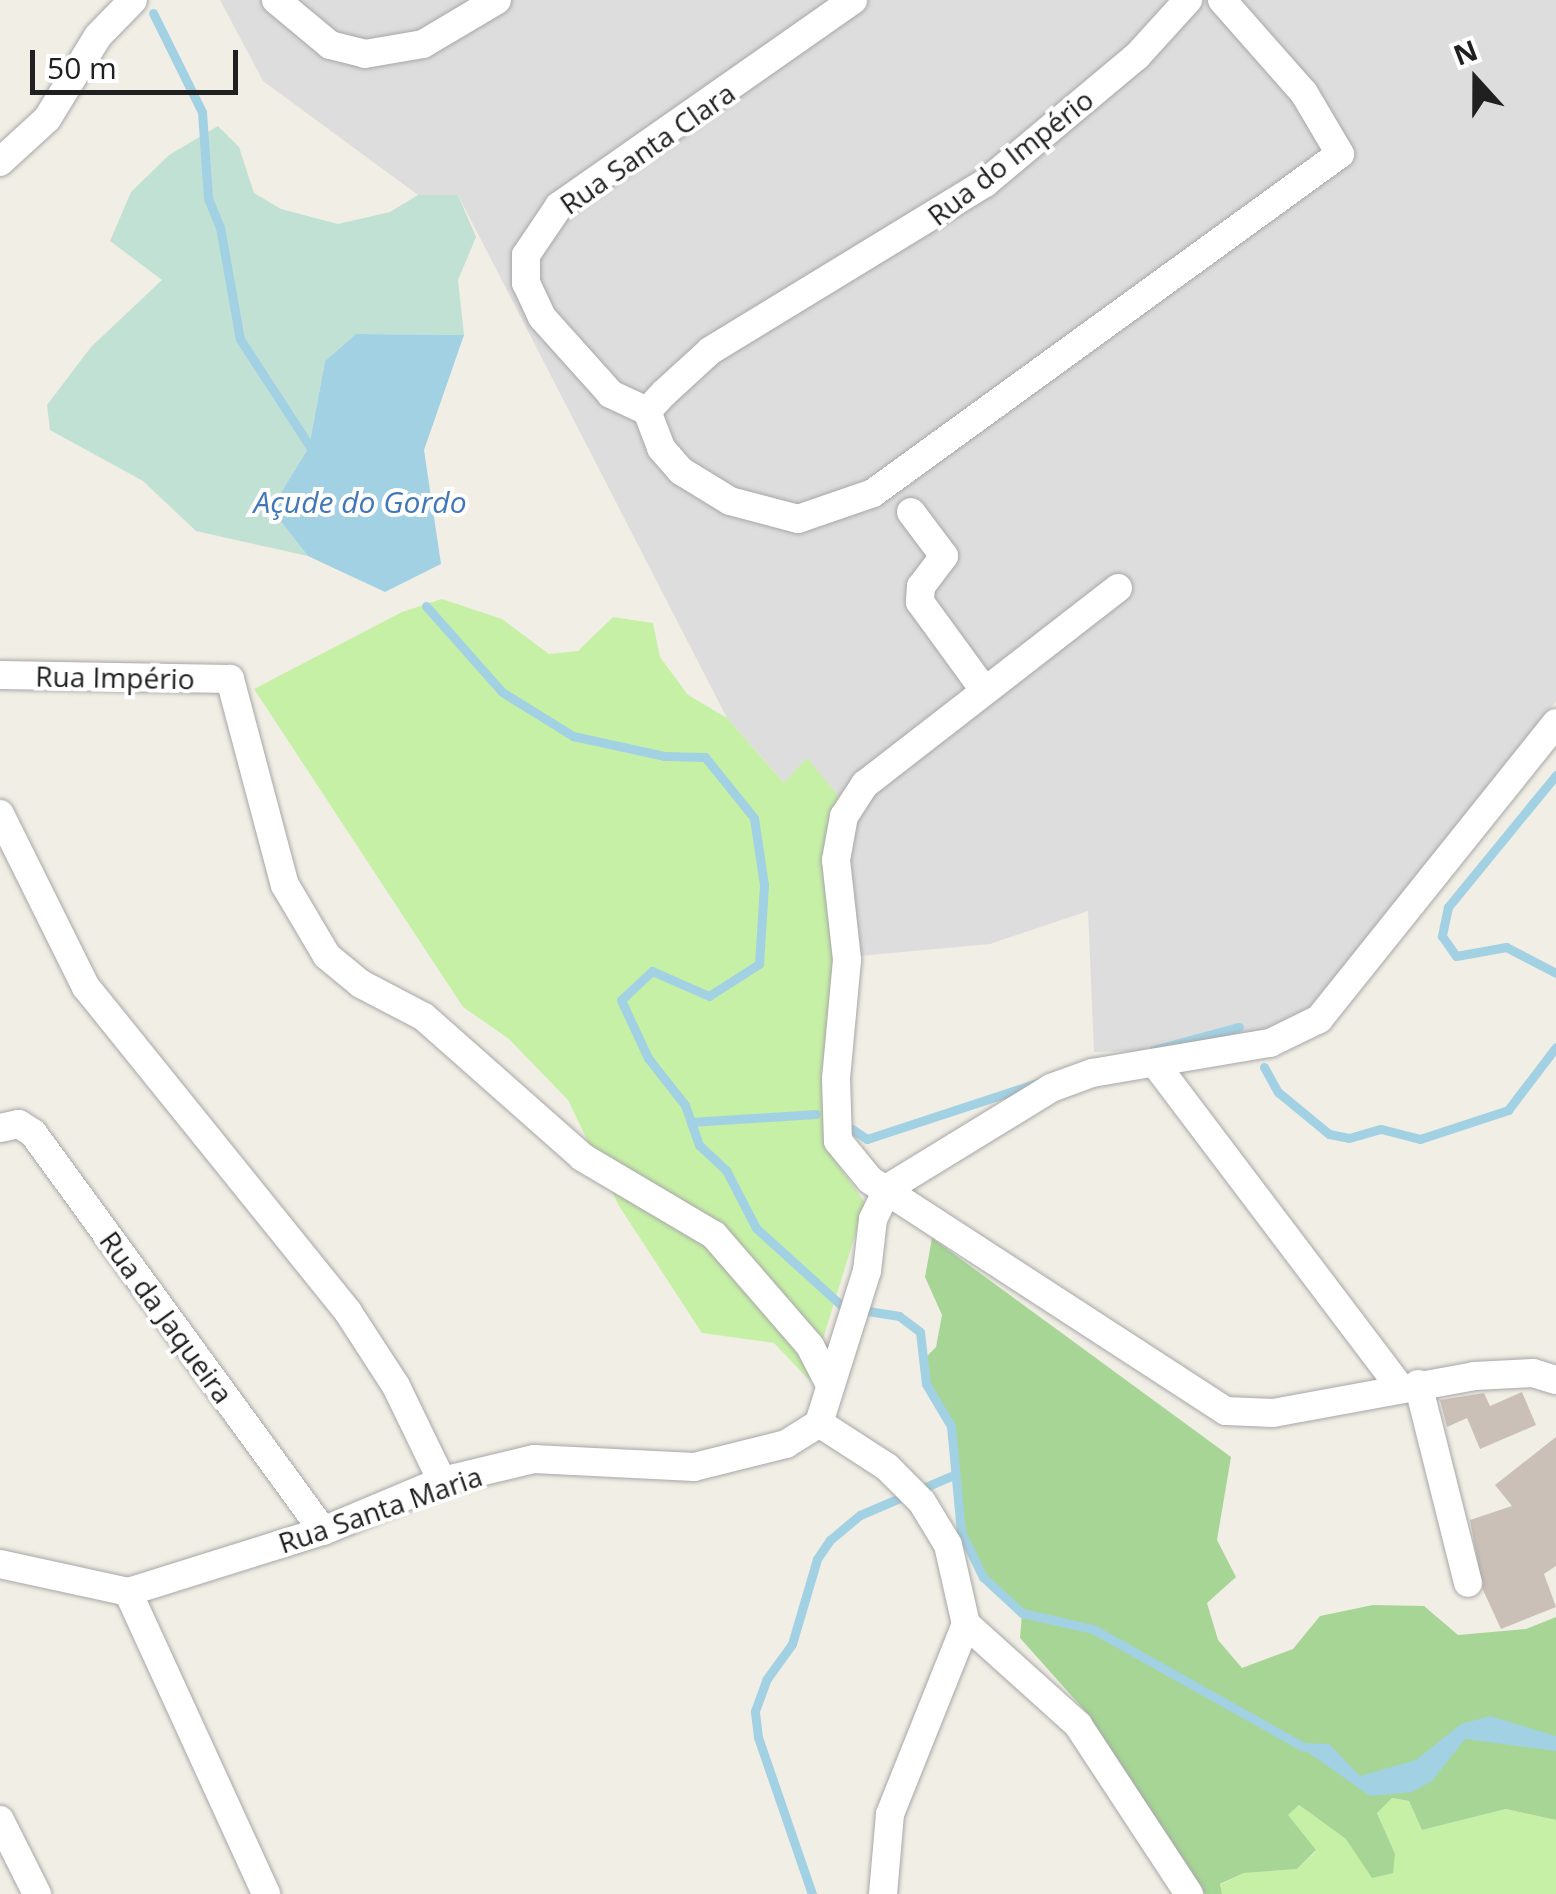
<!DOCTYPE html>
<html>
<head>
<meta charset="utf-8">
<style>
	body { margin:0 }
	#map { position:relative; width:1556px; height:1894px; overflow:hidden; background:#f1eee5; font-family:"Open Sans",sans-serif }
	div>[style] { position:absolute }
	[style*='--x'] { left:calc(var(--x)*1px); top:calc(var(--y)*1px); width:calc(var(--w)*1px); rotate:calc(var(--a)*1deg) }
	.residential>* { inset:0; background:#dedddd }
	.grass>* { inset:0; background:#c7f0a7 }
	.forest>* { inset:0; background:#a6d596 }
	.wetland>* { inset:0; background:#c1e1d4 }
	.water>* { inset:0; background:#a2d1e3 }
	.stream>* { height:9px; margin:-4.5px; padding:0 4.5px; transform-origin:4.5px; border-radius:4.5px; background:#a2d1e3 }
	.building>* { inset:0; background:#cac0b8 }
	.roads { filter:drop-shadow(0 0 2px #a7a7a7) drop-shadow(0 0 2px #a7a7a7) }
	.minor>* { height:28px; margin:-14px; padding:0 14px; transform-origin:14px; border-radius:14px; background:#fff }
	span { translate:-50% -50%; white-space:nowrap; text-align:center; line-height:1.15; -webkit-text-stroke:8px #fff; paint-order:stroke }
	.street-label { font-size:28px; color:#202020 }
	.water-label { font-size:30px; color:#4278ba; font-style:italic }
	.north { position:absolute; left:1426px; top:30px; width:100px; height:100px; -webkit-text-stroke:8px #fff; paint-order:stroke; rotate:339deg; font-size:28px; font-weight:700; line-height:40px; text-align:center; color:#202020 }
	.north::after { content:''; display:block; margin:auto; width:35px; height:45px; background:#202020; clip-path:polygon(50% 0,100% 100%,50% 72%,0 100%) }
	.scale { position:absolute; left:30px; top:50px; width:208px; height:45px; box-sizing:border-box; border:5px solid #202020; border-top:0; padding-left:12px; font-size:30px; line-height:35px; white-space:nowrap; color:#202020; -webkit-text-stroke:8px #fff; paint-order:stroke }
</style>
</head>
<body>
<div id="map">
	<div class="residential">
		<i style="clip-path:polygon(220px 0,1556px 0,1556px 701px,1317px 1005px,1273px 1031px,1186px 1050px,1094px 1052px,1088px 911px,990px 944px,837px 958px,829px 817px,785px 784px,727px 718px,458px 195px,418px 195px,263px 81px)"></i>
	</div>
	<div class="grass">
		<i style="clip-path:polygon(442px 599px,502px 619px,549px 654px,578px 651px,613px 617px,653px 623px,660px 657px,688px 695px,727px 718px,784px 783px,807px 758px,841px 799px,829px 817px,837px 958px,826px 1126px,834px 1159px,865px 1203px,810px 1381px,774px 1343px,702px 1333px,619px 1206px,568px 1100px,509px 1039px,463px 1007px,254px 689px,402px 612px)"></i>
		<i style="clip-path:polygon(1392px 1798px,1409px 1801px,1422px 1830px,1506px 1809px,1556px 1820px,1556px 1894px,1222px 1894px,1220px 1885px,1244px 1873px,1297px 1869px,1316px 1851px,1287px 1815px,1299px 1805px,1346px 1839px,1394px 1854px,1377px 1812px)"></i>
	</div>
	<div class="forest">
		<i style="clip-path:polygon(932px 1238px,1231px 1457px,1217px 1540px,1236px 1577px,1207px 1603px,1218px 1640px,1242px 1668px,1293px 1649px,1320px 1616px,1373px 1605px,1424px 1606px,1458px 1635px,1526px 1629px,1556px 1617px,1556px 1820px,1506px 1809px,1422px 1830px,1409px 1801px,1392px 1798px,1377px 1813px,1395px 1854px,1393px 1873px,1372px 1878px,1346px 1839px,1299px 1805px,1288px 1815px,1316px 1850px,1297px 1869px,1244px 1873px,1220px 1884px,1222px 1894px,1205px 1894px,1087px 1713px,1020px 1638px,1022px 1613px,983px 1577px,961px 1532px,951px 1426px,932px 1402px,923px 1360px,936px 1347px,942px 1315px,925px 1277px)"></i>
	</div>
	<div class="wetland">
		<i style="clip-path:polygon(218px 126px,239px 147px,254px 193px,281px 209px,338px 224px,390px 212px,418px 195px,458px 195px,476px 237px,458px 280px,464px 335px,356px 334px,325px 361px,309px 447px,271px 509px,308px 556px,196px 531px,143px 481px,50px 430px,47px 405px,91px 347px,162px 280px,110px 241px,131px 192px,169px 155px)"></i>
	</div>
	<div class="water">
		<i style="clip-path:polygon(356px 334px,464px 335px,424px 450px,441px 564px,385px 592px,308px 556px,271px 509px,309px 447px,325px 361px)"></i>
		<i style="clip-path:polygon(1490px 1716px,1556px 1736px,1556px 1751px,1465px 1739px,1432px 1781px,1412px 1792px,1370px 1796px,1295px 1743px,1329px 1744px,1360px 1776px,1416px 1760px,1461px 1724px)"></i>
	</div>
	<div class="stream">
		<i style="--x:153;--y:13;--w:110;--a:63.7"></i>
		<i style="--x:202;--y:112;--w:86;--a:86"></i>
		<i style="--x:208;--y:198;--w:31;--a:68"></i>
		<i style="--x:220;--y:227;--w:114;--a:79.9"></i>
		<i style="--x:240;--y:339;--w:140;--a:57"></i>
		<i style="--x:426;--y:606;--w:115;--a:48.5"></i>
		<i style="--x:502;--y:692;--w:84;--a:31.8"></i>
		<i style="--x:573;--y:736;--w:93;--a:12.4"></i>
		<i style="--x:664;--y:756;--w:41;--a:1.4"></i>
		<i style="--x:705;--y:757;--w:78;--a:51.2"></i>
		<i style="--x:754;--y:818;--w:68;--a:81.5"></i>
		<i style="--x:764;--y:885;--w:79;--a:93.6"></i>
		<i style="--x:759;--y:964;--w:59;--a:147.4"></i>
		<i style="--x:709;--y:996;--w:62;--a:-156.3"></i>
		<i style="--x:652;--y:971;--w:42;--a:136.9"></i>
		<i style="--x:621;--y:1000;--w:64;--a:65"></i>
		<i style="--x:648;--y:1058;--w:60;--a:51.8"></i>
		<i style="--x:685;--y:1105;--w:42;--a:70.7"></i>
		<i style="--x:699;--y:1145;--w:37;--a:43"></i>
		<i style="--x:726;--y:1170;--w:65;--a:62.7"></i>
		<i style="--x:756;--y:1228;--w:118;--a:42.2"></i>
		<i style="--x:843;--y:1307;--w:57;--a:9.1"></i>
		<i style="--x:899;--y:1316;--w:26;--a:37"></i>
		<i style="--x:920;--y:1332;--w:52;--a:83.4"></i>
		<i style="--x:926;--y:1384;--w:49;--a:59.2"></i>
		<i style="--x:951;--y:1426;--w:106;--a:84.6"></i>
		<i style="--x:961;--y:1532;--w:50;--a:63.9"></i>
		<i style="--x:983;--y:1577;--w:53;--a:42.7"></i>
		<i style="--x:1022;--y:1613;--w:73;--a:12.7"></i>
		<i style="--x:1093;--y:1629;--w:241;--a:29.3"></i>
		<i style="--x:1556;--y:775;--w:171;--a:129.3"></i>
		<i style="--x:1448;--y:907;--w:30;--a:102"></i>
		<i style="--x:1442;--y:936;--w:24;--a:55"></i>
		<i style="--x:1456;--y:956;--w:51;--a:-10.2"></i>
		<i style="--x:1506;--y:947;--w:56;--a:27.5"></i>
		<i style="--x:1153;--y:1050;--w:89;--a:-15"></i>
		<i style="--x:1264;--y:1067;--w:29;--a:61"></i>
		<i style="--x:1278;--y:1092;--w:66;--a:39.5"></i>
		<i style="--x:1329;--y:1134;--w:20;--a:11"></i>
		<i style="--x:1349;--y:1138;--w:33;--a:-16"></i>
		<i style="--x:1381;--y:1129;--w:40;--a:14.4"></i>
		<i style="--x:1420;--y:1139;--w:93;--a:-18.2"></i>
		<i style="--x:1508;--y:1110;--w:79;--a:-52.7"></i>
		<i style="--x:691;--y:1122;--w:125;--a:-3.7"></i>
		<i style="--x:852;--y:1129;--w:18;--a:34"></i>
		<i style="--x:867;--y:1139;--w:179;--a:-18.2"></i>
		<i style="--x:812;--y:1894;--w:166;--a:-109"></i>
		<i style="--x:758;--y:1737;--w:26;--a:-97"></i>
		<i style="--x:755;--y:1711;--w:33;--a:-70"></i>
		<i style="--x:766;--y:1680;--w:44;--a:-54.2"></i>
		<i style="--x:792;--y:1644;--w:89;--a:-73.6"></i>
		<i style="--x:817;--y:1559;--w:23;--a:-56"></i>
		<i style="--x:830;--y:1540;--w:39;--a:-40"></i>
		<i style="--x:860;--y:1515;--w:102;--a:-23.1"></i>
	</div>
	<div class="building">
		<i style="clip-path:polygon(1522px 1392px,1536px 1425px,1480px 1449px,1467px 1418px,1447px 1427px,1440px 1400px,1484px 1393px,1490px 1406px)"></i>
		<i style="clip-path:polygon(1556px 1437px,1556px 1566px,1544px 1574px,1556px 1607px,1501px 1629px,1483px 1590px,1470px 1520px,1512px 1506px,1495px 1485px)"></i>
	</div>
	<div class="roads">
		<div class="minor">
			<i style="--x:276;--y:0;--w:70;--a:39.8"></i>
			<i style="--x:330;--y:45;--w:36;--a:14"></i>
			<i style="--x:365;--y:54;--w:59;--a:-9.8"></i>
			<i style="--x:423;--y:44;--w:86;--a:-30.7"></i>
			<i style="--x:1188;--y:0;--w:76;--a:132.3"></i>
			<i style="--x:1137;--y:56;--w:198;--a:140.1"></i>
			<i style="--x:985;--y:183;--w:322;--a:148.6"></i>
			<i style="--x:710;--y:351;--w:62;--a:137.6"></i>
			<i style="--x:664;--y:393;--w:25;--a:133"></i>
			<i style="--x:647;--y:411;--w:40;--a:69"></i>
			<i style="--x:661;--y:448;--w:30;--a:49"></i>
			<i style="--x:681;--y:471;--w:57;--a:31.5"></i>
			<i style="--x:730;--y:501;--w:70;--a:14.8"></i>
			<i style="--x:798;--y:519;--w:79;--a:-19.1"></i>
			<i style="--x:873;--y:493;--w:577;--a:-35.98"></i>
			<i style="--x:1340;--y:154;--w:71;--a:-120.5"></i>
			<i style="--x:1304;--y:93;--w:124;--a:-131.4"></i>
			<i style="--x:0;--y:162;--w:64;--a:-42.5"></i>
			<i style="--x:47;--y:119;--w:97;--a:-58.4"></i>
			<i style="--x:98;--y:36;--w:50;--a:-45.8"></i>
			<i style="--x:647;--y:411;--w:40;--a:-155"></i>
			<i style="--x:611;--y:394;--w:103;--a:-131.9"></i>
			<i style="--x:542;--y:317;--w:38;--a:-115"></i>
			<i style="--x:526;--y:283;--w:28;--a:-90"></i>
			<i style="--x:526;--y:255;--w:59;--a:-56"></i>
			<i style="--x:559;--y:206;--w:359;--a:-35"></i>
			<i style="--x:911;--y:512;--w:55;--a:53.1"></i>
			<i style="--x:944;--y:556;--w:38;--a:127"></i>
			<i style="--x:921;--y:586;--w:16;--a:94"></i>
			<i style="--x:920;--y:602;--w:110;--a:53.9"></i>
			<i style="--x:1118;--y:588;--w:320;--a:142.2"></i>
			<i style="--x:865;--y:784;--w:38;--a:123"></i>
			<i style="--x:844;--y:816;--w:45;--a:100.3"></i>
			<i style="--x:836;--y:860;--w:101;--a:83.7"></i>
			<i style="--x:847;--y:960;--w:119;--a:95.3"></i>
			<i style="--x:836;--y:1078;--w:63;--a:88.2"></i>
			<i style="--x:838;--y:1141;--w:50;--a:50.6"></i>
			<i style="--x:870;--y:1180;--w:424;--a:33"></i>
			<i style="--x:1226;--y:1411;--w:47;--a:2.4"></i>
			<i style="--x:1273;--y:1413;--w:204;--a:-10.4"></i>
			<i style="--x:1474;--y:1376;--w:59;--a:-2.9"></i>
			<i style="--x:1533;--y:1373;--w:24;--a:17"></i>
			<i style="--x:0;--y:675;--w:230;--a:1"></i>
			<i style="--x:230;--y:679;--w:213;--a:75.1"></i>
			<i style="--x:285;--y:885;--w:82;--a:59.4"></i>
			<i style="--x:327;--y:956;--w:44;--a:39.5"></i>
			<i style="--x:361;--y:984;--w:71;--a:27.6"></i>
			<i style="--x:424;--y:1017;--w:211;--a:41.5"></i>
			<i style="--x:582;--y:1157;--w:153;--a:30.6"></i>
			<i style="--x:714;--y:1235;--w:147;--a:49.1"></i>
			<i style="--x:810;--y:1346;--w:42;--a:62.8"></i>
			<i style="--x:0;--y:814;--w:193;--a:63.6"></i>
			<i style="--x:86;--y:987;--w:417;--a:51.1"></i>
			<i style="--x:348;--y:1312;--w:88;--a:57"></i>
			<i style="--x:396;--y:1386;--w:106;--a:64.2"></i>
			<i style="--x:1157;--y:1066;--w:403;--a:52.9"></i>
			<i style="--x:0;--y:1128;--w:19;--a:-12"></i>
			<i style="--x:19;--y:1124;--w:17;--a:33"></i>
			<i style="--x:33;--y:1133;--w:492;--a:53.9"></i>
			<i style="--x:1418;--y:1384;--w:205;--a:75.9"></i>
			<i style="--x:819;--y:1423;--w:159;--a:-72.5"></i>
			<i style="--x:867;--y:1271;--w:52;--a:-83.4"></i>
			<i style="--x:873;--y:1219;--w:34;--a:-64"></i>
			<i style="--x:888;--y:1188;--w:191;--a:-31.5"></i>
			<i style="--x:1051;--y:1088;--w:44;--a:-20.1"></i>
			<i style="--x:1092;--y:1073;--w:181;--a:-9.6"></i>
			<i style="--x:1270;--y:1043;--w:55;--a:-26.1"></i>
			<i style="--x:1319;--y:1019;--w:379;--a:-51.3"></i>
			<i style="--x:819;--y:1423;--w:81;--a:32.9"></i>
			<i style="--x:887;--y:1467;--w:49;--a:45"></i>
			<i style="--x:922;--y:1502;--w:50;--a:58.8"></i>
			<i style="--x:948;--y:1545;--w:81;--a:77.2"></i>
			<i style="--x:966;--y:1624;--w:205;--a:111.8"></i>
			<i style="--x:890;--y:1814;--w:80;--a:95"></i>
			<i style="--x:0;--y:1564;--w:131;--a:12.3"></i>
			<i style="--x:128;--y:1592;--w:204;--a:-17.4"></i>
			<i style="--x:323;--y:1531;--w:129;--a:-22.8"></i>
			<i style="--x:442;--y:1481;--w:95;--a:-13.4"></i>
			<i style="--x:534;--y:1459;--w:160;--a:2.9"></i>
			<i style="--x:694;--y:1467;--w:95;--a:-14"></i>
			<i style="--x:786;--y:1444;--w:39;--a:-32"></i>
			<i style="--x:128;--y:1592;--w:332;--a:65.4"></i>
			<i style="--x:966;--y:1624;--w:151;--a:42"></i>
			<i style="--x:1078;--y:1725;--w:202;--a:56.7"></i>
			<i style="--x:0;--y:1820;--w:83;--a:63.4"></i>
		</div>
	</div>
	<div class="street-label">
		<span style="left:647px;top:148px;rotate:-35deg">Rua Santa Clara</span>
		<span style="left:1010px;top:157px;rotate:-38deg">Rua do Império</span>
		<span style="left:115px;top:677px;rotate:1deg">Rua Império</span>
		<span style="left:167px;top:1317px;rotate:54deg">Rua da Jaqueira</span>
		<span style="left:380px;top:1509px;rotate:-19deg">Rua Santa Maria</span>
	</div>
	<div class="water-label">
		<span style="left:360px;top:502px">Açude do Gordo</span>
	</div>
	<div class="north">N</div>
	<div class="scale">50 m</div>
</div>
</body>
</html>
